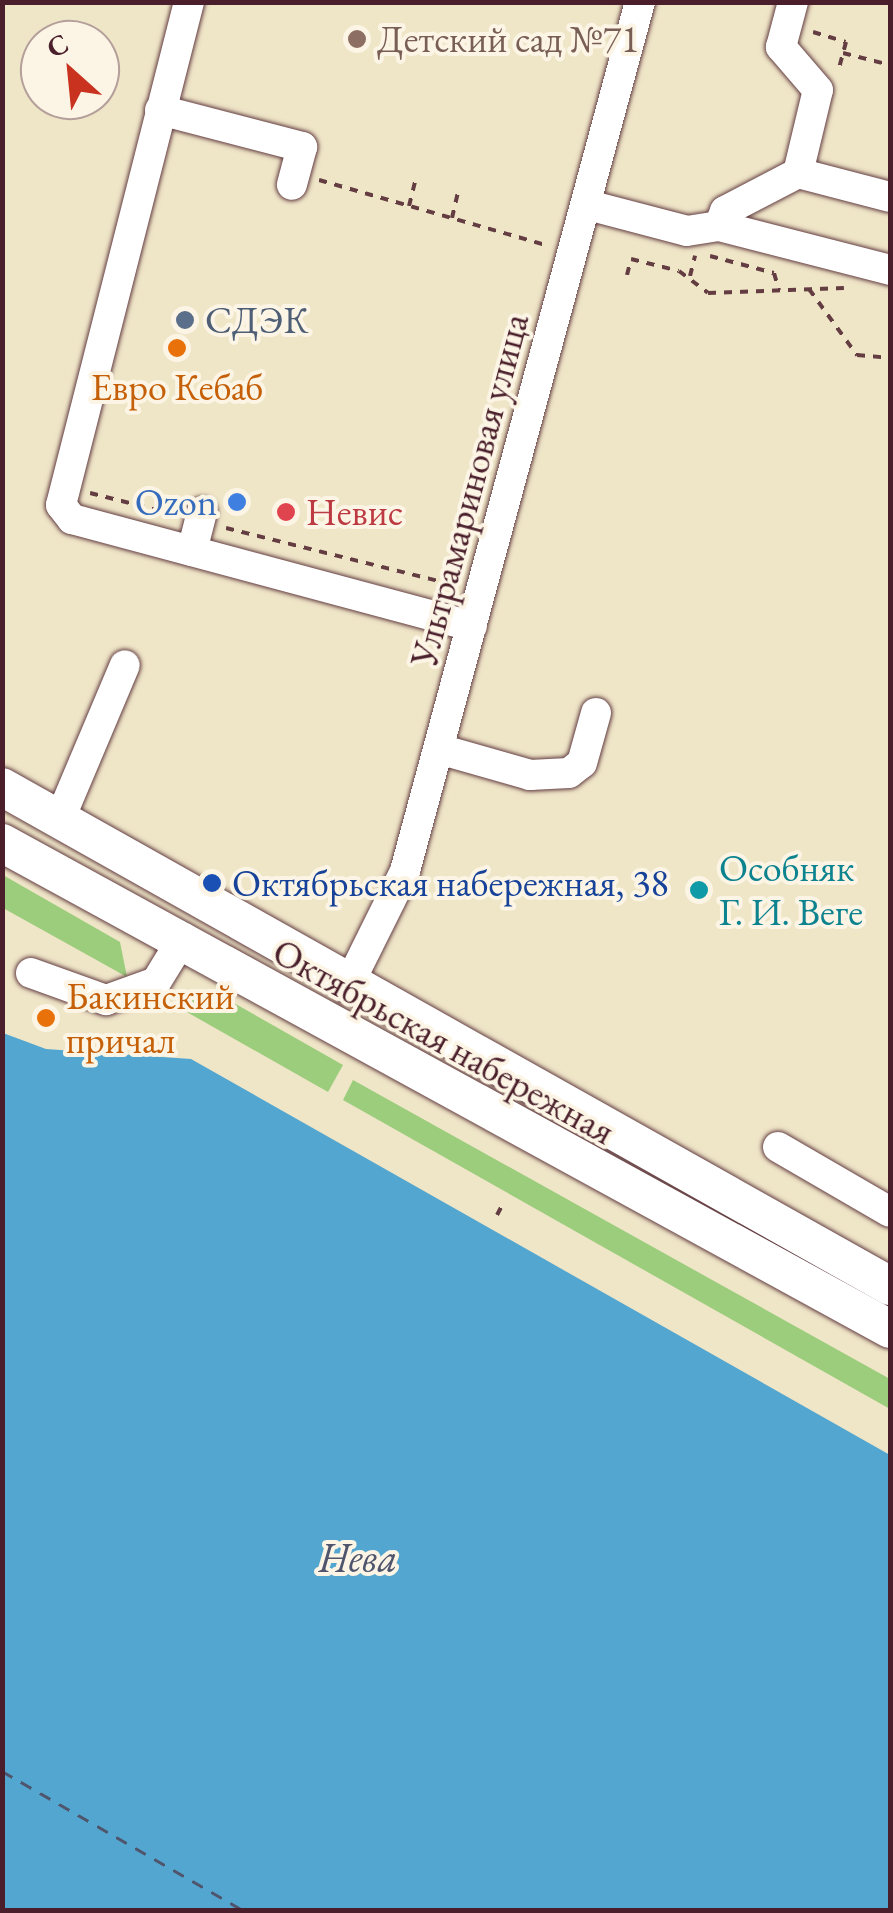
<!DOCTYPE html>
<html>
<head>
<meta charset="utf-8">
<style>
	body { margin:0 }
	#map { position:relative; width:893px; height:1913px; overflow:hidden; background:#efe5c7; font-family:"EB Garamond",serif }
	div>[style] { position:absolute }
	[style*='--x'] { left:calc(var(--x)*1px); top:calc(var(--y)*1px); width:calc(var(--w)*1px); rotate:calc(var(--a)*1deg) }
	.green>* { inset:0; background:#9ccd7d }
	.water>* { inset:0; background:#53a6cf }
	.ferry>* { height:2.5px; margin-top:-1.25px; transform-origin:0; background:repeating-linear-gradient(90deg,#4e556d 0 12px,transparent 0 22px) }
	.path>* { height:4px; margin-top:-2px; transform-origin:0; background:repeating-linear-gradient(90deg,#633d42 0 8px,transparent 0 16px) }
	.roads { filter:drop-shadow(0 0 2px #633d42) drop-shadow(0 0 2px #633d42) }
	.minor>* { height:30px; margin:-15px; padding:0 15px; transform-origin:15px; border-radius:15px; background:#fff }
	.major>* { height:38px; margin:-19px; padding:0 19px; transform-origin:19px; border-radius:19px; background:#fff }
	.dots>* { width:28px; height:28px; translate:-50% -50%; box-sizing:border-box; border:5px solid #fcf5e5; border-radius:50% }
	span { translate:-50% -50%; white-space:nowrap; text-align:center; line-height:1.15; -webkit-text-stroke:8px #fcf5e5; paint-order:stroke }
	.education-label { font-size:38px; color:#785e54 }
	.left { translate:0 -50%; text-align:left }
	.service-label { font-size:38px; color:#4e5e75 }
	.food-label { font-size:38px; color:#c56008 }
	.street-label { font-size:38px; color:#4a1f2b }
	.shop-label { font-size:38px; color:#366cbe }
	.right { translate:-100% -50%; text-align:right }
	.health-label { font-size:38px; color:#be3a42 }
	.culture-label { font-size:38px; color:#0d838f }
	.transit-label { font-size:38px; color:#164399 }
	.water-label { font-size:40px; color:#4e556d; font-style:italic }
	.frame { position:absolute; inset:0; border:5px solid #4a1f2b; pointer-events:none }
	.north { position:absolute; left:20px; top:20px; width:100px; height:100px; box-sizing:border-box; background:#fcf5e5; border:2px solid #b59f9b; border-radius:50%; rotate:333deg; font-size:28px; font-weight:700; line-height:40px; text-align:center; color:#4a1f2b }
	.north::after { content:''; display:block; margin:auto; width:35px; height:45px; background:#c8321e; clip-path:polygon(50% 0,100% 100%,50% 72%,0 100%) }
</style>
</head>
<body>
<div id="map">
	<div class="green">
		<i style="clip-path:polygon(3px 875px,120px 942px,127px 977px,3px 908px)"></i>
		<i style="clip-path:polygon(218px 994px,343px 1065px,328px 1092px,185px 1011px,194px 998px)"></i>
		<i style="clip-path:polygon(353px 1080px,890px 1379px,890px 1409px,343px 1100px)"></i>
	</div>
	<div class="water">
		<i style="clip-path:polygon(3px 1033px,46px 1049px,191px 1059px,890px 1455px,890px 1910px,3px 1910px)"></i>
	</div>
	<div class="ferry">
		<i style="--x:2;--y:1771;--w:278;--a:30"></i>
	</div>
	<div class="path">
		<i style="--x:813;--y:32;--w:34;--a:17"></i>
		<i style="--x:846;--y:42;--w:30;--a:105"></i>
		<i style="--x:843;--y:53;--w:49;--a:14.3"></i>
		<i style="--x:319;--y:180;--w:236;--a:16"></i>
		<i style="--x:409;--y:206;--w:30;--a:-76"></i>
		<i style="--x:452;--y:218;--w:31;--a:-77"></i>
		<i style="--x:710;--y:256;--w:66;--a:14.9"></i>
		<i style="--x:774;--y:273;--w:18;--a:74"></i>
		<i style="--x:627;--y:275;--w:16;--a:-76"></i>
		<i style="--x:631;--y:259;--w:49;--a:14"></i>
		<i style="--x:679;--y:271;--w:36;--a:37"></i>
		<i style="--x:708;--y:293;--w:136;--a:-2.1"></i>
		<i style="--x:690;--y:276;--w:21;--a:-76"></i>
		<i style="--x:809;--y:289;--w:82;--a:54"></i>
		<i style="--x:857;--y:355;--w:33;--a:5"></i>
		<i style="--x:90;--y:493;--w:86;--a:14.2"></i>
		<i style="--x:226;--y:528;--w:235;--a:14"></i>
		<i style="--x:497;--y:1215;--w:15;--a:-62"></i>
	</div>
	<div class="roads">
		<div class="minor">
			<i style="--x:189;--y:2;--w:519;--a:104.28"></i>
			<i style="--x:61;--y:505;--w:18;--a:52"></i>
			<i style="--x:72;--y:519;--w:414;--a:15"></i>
			<i style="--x:160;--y:110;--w:147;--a:14.6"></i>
			<i style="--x:302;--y:147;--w:39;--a:105"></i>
			<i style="--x:798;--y:173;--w:95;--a:14.6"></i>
			<i style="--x:588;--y:205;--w:102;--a:14.7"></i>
			<i style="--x:687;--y:231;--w:32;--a:-9"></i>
			<i style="--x:719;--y:226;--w:177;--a:14.4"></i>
			<i style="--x:719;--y:226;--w:16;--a:-68"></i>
			<i style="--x:725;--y:211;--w:82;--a:-27.5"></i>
			<i style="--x:798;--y:173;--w:85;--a:-76.5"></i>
			<i style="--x:818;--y:90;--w:57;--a:-130.7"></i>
			<i style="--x:781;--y:47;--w:47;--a:-75.1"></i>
			<i style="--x:192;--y:551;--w:40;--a:-75.6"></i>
			<i style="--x:439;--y:749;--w:95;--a:15.9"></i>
			<i style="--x:530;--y:775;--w:39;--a:-3"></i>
			<i style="--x:569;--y:773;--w:16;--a:-38"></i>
			<i style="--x:582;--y:763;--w:52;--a:-74.4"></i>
			<i style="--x:59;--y:821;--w:169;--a:-67.1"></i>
			<i style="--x:31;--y:973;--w:80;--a:19.8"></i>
			<i style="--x:106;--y:1000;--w:53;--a:-19.8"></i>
			<i style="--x:156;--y:982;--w:52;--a:-58.5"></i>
			<i style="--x:347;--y:988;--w:131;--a:-63.6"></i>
			<i style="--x:405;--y:871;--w:900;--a:-74.87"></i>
			<i style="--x:778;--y:1147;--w:129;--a:30.1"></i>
		</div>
		<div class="major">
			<i style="--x:2;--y:787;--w:1019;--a:29.33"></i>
			<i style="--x:2;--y:843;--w:1012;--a:28.69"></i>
		</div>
	</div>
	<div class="dots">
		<i style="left:357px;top:39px;background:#8d6e63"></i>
		<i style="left:185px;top:320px;background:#5c6f8a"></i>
		<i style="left:177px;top:348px;background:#e8710a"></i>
		<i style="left:237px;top:502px;background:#3f7fe0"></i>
		<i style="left:286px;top:512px;background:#e0444e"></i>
		<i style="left:212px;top:883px;background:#1a4fb4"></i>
		<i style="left:699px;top:890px;background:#0f9aa8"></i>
		<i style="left:46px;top:1018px;background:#e8710a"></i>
	</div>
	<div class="education-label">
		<span class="left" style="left:377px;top:39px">Детский сад №71</span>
	</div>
	<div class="service-label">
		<span class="left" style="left:205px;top:320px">СДЭК</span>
	</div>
	<div class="food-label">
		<span style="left:177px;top:387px">Евро Кебаб</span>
		<span class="left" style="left:66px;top:1018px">Бакинский<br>причал</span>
	</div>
	<div class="street-label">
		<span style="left:469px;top:490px;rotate:-75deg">Ультрамариновая улица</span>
		<span style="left:444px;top:1041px;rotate:29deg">Октябрьская набережная</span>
	</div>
	<div class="shop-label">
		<span class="right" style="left:217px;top:502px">Ozon</span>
	</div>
	<div class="health-label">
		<span class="left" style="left:306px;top:512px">Невис</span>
	</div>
	<div class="culture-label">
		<span class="left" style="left:719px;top:890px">Особняк<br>Г. И. Веге</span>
	</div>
	<div class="transit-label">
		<span class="left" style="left:232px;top:883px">Октябрьская набережная, 38</span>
	</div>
	<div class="water-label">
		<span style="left:358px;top:1557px">Нева</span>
	</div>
	<div class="frame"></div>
	<div class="north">С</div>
</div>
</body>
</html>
